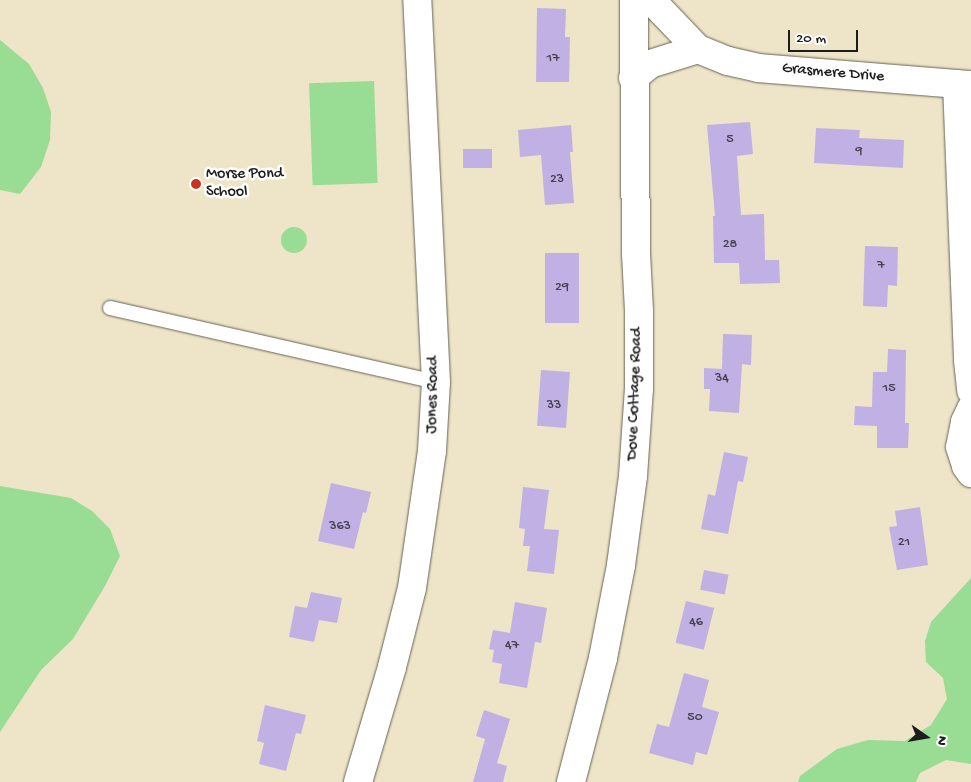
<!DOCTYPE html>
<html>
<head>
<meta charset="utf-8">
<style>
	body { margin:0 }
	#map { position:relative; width:971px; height:782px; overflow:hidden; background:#eee4c7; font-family:"Gochi Hand",sans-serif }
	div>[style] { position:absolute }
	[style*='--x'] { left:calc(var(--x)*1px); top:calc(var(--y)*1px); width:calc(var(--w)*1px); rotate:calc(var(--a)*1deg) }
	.green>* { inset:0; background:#99dc94; transform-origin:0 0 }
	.round { border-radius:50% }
	.building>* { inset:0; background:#c1b0e3; transform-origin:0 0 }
	.roads { filter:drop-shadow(0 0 1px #666258) drop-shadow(0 0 1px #666258) }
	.lane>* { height:14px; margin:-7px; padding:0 7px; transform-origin:7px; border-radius:7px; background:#fff }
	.street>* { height:28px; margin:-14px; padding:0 14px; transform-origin:14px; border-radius:14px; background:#fff }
	.secondary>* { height:28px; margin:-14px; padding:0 14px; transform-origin:14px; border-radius:14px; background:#fff }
	.dots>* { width:14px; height:14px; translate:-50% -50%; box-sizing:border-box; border:2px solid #fff; border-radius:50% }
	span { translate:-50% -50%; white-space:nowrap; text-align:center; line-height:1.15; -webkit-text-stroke:5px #fff; paint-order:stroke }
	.number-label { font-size:14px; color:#45414e }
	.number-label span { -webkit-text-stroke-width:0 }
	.street-label { font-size:16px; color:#1c1c1c }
	.poi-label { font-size:16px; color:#1c1c1c }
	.left { translate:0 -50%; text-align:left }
	.north { position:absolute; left:901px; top:712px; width:50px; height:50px; -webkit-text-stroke:4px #fff; paint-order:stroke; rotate:103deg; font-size:14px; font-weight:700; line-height:20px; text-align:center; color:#1c1c1c }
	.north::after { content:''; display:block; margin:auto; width:18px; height:22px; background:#1c1c1c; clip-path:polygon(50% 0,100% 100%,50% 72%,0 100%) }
	.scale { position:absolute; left:788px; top:30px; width:70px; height:22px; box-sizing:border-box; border:2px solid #1c1c1c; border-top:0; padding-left:6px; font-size:15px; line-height:18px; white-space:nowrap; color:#1c1c1c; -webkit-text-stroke:4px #fff; paint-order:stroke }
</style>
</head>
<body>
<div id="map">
	<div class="green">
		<i style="clip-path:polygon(0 40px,29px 64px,43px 88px,51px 112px,50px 140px,41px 167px,20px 194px,0 190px)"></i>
		<i style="left:374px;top:81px;width:102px;height:65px;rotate:88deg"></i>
		<i class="round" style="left:281px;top:227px;width:26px;height:26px"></i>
		<i style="clip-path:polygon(0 486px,71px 498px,92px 511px,110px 529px,120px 556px,105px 586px,73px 639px,41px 670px,0 732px)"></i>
		<i style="clip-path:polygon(971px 578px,971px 764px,946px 760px,920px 773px,916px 782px,798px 782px,800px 776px,837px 749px,868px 740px,905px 741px,931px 725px,947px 699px,943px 678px,926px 662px,925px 641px,931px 622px)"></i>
	</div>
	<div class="building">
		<i style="clip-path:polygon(537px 8px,566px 9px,565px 37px,570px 37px,569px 82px,536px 82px)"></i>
		<i style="clip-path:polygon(750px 122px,753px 154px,737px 156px,741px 215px,764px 214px,765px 260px,779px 260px,780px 283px,740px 284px,739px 263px,714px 263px,713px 216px,715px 216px,707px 125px)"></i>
		<i style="clip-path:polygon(571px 125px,573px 152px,570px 152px,574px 203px,545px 205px,541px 155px,520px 157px,518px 130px)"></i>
		<i style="clip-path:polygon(816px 128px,860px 130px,859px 138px,904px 140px,903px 168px,814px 163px)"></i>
		<i style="left:492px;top:149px;width:19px;height:29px;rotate:90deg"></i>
		<i style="clip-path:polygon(865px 246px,898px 247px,897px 286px,888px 285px,887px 307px,863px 306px)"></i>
		<i style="left:545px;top:253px;width:34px;height:70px"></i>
		<i style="clip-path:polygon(723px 334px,752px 335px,751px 365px,742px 364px,739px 413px,709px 411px,710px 389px,704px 389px,704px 368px,722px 369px)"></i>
		<i style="clip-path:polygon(888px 349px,906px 350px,905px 423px,909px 423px,908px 448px,877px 448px,877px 426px,854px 425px,855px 406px,872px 407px,873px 372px,887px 372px)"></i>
		<i style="left:541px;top:370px;width:29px;height:56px;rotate:4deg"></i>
		<i style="clip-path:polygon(724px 452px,748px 457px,743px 482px,738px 481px,728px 534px,701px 529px,708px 494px,715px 496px)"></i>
		<i style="clip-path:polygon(331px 483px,371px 492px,366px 513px,363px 512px,354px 549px,318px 541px)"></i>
		<i style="clip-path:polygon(523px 487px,549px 490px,544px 529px,559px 530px,554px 574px,527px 571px,530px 546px,523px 546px,525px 529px,519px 528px)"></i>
		<i style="clip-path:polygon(920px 507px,928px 565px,897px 570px,889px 527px,897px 526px,895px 511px)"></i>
		<i style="left:704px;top:570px;width:25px;height:20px;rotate:11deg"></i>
		<i style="clip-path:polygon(311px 592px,342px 598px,337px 623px,319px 620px,314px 642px,289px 637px,295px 606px,307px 608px)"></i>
		<i style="left:686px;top:601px;width:29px;height:43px;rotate:14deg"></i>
		<i style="clip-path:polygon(515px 602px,547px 608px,541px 643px,535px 642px,527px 688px,499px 683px,502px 664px,492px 662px,494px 650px,489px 649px,493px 630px,510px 633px)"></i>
		<i style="clip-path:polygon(684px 673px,709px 680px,702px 707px,719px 712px,707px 755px,696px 752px,693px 765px,649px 753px,657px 724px,669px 727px)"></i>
		<i style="clip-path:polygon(265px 705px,306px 715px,301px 734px,296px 733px,286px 771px,259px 764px,264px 743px,257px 741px)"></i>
		<i style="clip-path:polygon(484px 710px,510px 719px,497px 763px,507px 766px,503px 782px,473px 782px,485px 739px,476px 736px)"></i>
	</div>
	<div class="roads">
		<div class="lane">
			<i style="--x:110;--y:308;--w:334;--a:12.8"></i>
		</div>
		<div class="street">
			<i style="--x:651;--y:0;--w:68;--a:46.2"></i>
			<i style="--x:698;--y:49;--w:32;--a:22"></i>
			<i style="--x:728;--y:61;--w:31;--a:13"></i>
			<i style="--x:758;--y:68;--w:214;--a:4.6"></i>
			<i style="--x:633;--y:78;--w:22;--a:-39"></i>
			<i style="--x:650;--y:64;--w:50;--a:-17.4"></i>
			<i style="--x:957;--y:84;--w:276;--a:87.7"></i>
			<i style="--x:968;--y:360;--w:31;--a:84"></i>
			<i style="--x:971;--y:409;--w:14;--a:115"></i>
			<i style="--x:965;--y:422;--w:25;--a:101"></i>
			<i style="--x:960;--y:447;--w:20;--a:72"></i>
			<i style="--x:966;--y:466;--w:9;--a:54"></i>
			<i style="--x:571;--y:782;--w:128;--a:-75.5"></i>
			<i style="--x:603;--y:658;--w:95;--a:-79"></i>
			<i style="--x:621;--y:565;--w:90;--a:-82.3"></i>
			<i style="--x:633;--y:476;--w:87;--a:-86.1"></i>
			<i style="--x:639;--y:389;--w:78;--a:-90"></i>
			<i style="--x:639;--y:311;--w:58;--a:-93"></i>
			<i style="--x:636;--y:253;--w:253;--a:-90.5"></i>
		</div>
		<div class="secondary">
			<i style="--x:358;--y:782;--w:120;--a:-73.5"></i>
			<i style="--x:392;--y:667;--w:81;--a:-75.8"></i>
			<i style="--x:412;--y:588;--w:138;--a:-81.7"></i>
			<i style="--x:432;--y:451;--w:69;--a:-86.7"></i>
			<i style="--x:436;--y:382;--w:382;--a:-92.8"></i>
		</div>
	</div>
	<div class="dots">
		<i style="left:196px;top:184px;background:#c8321e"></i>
	</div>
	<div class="number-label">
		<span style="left:553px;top:59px">17</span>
		<span style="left:730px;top:140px">5</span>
		<span style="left:859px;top:152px">9</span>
		<span style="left:557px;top:180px">23</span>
		<span style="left:730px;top:245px">28</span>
		<span style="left:881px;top:266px">7</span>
		<span style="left:562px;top:288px">29</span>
		<span style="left:722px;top:379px">34</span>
		<span style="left:889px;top:389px">15</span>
		<span style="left:554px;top:406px">33</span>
		<span style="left:340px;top:527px">363</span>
		<span style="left:904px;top:543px">21</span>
		<span style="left:696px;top:623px">46</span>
		<span style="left:512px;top:646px">47</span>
		<span style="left:695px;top:718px">50</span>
	</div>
	<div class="street-label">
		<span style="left:833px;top:74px;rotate:5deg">Grasmere Drive</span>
		<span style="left:636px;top:394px;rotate:-88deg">Dove Cottage Road</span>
		<span style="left:434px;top:395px;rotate:-89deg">Jones Road</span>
	</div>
	<div class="poi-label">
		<span class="left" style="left:206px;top:184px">Morse Pond<br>School</span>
	</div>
	<div class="north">N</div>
	<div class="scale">20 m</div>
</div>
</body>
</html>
